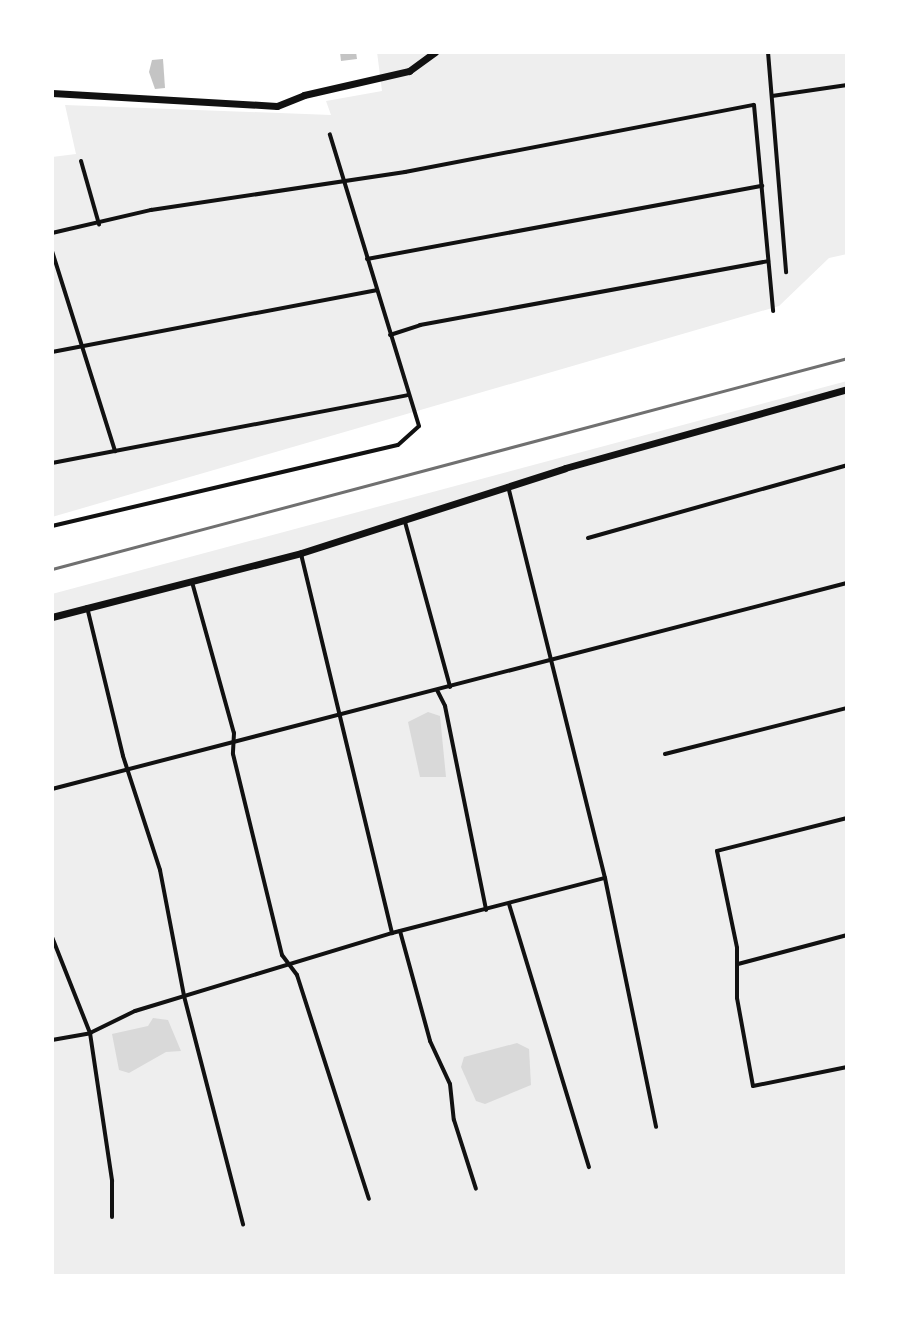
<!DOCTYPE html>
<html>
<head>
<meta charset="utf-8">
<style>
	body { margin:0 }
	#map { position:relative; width:899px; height:1328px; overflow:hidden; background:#fff; font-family:"Fira Sans",sans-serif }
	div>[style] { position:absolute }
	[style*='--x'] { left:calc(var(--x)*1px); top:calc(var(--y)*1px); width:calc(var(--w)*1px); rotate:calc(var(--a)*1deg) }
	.green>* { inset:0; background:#eee }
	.water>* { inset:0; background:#d9d9d9 }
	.building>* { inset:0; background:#c4c4c4 }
	.service>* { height:4px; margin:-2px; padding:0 2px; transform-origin:2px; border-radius:2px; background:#111 }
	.minor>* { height:7px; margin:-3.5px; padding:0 3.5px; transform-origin:3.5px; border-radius:3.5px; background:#111 }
	.rail>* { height:3px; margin:-1.5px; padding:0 1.5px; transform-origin:1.5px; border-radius:1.5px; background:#707070 }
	span { translate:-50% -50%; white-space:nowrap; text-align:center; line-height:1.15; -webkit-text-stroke:6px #fff; paint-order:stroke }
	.frame { position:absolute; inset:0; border:54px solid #fff; pointer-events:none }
</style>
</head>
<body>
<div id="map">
	<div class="green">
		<i style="clip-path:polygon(377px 52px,847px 52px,847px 254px,829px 258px,779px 306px,52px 517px,52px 157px,76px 154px,65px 105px,331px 115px,326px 101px,382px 91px)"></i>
		<i style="clip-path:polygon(847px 381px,847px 1276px,52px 1276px,52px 594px)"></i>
	</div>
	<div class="water">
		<i style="clip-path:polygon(428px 712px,440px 716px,446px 777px,420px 777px,408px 722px)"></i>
		<i style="clip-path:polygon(153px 1018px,168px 1020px,181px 1051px,166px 1052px,129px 1073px,119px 1070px,112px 1034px,148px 1026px)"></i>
		<i style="clip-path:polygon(517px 1043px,529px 1049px,531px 1085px,485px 1104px,476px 1101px,461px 1067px,464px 1057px)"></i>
	</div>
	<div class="building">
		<i style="clip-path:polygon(340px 52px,356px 52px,357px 59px,341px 61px)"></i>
		<i style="clip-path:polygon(163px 59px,165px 88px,155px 89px,149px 72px,152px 60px)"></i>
	</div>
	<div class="service">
		<i style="--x:768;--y:52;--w:221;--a:85.3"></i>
		<i style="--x:772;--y:96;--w:76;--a:-8.3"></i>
		<i style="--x:81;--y:161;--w:66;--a:74.1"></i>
		<i style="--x:52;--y:233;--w:102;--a:-13.1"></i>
		<i style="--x:151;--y:210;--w:257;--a:-8.5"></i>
		<i style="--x:405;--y:172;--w:355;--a:-10.9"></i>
		<i style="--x:754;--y:105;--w:207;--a:84.7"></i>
		<i style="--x:52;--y:251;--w:210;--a:72.5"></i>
		<i style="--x:367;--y:259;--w:402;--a:-10.5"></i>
		<i style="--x:390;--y:335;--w:32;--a:-18"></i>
		<i style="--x:420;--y:325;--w:354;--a:-10.4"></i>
		<i style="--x:52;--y:352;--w:330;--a:-10.8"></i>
		<i style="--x:52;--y:463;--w:361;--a:-10.8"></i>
		<i style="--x:508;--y:486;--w:404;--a:76.1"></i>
		<i style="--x:605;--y:878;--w:254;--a:78.4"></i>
		<i style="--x:405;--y:522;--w:171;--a:74.7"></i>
		<i style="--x:52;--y:526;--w:355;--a:-13.2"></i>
		<i style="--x:398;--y:445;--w:28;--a:-42"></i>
		<i style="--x:419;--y:426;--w:305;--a:-107"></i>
		<i style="--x:588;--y:538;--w:269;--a:-15.7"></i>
		<i style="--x:301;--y:554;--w:390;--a:76.5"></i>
		<i style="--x:192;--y:582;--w:157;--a:74.5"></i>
		<i style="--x:234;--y:733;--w:21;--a:93"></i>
		<i style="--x:233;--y:754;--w:207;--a:76.3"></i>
		<i style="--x:282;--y:955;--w:25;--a:53"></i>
		<i style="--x:297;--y:975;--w:235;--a:72.2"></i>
		<i style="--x:87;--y:607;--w:153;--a:76.4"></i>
		<i style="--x:123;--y:756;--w:120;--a:72"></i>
		<i style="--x:160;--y:870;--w:128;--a:79.2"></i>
		<i style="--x:184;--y:996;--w:236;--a:75.5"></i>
		<i style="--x:437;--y:690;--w:18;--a:63"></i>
		<i style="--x:445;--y:706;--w:208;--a:78.6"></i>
		<i style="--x:665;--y:754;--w:188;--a:-14.2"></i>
		<i style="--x:52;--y:789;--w:821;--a:-14.53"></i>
		<i style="--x:847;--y:818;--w:134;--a:165.8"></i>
		<i style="--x:717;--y:851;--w:99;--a:78.3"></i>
		<i style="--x:737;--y:948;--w:50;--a:90"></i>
		<i style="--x:737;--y:998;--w:89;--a:79.7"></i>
		<i style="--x:753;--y:1086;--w:96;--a:-11.4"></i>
		<i style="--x:509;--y:904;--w:275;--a:73.1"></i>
		<i style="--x:400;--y:931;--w:114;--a:74.7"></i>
		<i style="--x:430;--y:1041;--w:47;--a:65.1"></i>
		<i style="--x:450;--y:1084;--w:36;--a:84"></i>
		<i style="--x:454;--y:1120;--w:72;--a:72.3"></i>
		<i style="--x:52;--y:937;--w:103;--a:68.4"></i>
		<i style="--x:90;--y:1033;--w:150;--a:81.5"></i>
		<i style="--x:112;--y:1181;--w:36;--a:90"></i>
		<i style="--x:738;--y:964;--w:113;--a:-14.9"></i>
		<i style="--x:52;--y:1040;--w:39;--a:-10"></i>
		<i style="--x:90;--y:1033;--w:50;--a:-26.1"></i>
		<i style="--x:135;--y:1011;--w:269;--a:-16.9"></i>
		<i style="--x:392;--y:933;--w:220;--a:-14.5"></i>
	</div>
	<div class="minor">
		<i style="--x:52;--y:93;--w:225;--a:3.3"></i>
		<i style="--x:277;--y:106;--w:29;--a:-22"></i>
		<i style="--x:304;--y:95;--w:108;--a:-12.9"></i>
		<i style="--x:409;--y:71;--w:32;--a:-36"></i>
		<i style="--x:52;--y:617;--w:257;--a:-14.4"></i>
		<i style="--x:301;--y:553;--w:277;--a:-17.8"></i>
		<i style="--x:565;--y:468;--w:293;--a:-15.6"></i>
	</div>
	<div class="rail">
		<i style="--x:52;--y:569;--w:823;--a:-14.86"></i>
	</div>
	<div class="frame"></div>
</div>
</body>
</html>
